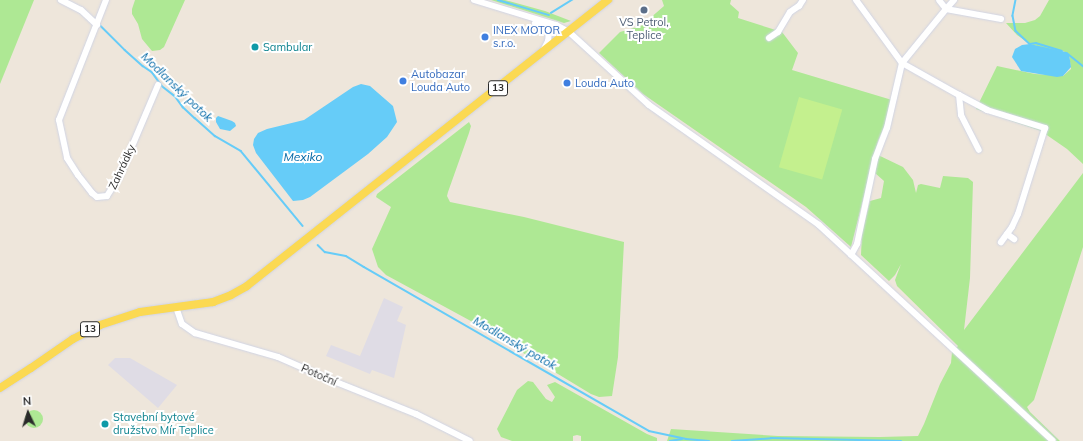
<!DOCTYPE html>
<html>
<head>
<meta charset="utf-8">
<style>
	body { margin:0 }
	#map { position:relative; width:1083px; height:441px; overflow:hidden; background:#eee6db; font-family:Mulish,sans-serif }
	div>[style] { position:absolute }
	[style*='--x'] { left:calc(var(--x)*1px); top:calc(var(--y)*1px); width:calc(var(--w)*1px); rotate:calc(var(--a)*1deg) }
	.industrial>* { inset:0; background:#dfdce5 }
	.green>* { inset:0; background:#aee894 }
	.round { border-radius:50% }
	.pitch>* { inset:0; background:#c4f08e; transform-origin:0 0 }
	.water>* { inset:0; background:#66ccf8 }
	.stream>* { height:1.5px; margin:-0.75px; padding:0 0.75px; transform-origin:0.75px; border-radius:0.75px; background:#66ccf8 }
	.roads { filter:drop-shadow(0 0 1px #d0d4e4) drop-shadow(0 0 1px #d0d4e4) }
	.minor>* { height:6px; margin:-3px; padding:0 3px; transform-origin:3px; border-radius:3px; background:#fff }
	.major>* { height:8px; margin:-4px; padding:0 4px; transform-origin:4px; border-radius:4px; background:#fbd953 }
	.dots>* { width:11px; height:11px; translate:-50% -50%; box-sizing:border-box; border:2px solid #fff; border-radius:50% }
	span { translate:-50% -50%; white-space:nowrap; text-align:center; line-height:1.15; -webkit-text-stroke:4px #fff; paint-order:stroke }
	.shield-label span { padding:1px 3px; background:#fff; border:1px solid; border-radius:3px; -webkit-text-stroke-width:0 }
	.shield-label { font-size:10px; color:#2a2a2a; font-weight:700 }
	.service-label { font-size:11px; color:#4e5e75 }
	.shop-label { font-size:11px; color:#366cbe }
	.left { translate:0 -50%; text-align:left }
	.culture-label { font-size:11px; color:#0d838f }
	.street-label { font-size:11px; color:#2a2a2a }
	.water-label { font-size:12px; color:#0368a6; font-style:italic }
	.north { position:absolute; left:8px; top:393px; width:40px; height:40px; -webkit-text-stroke:3px #fff; paint-order:stroke; rotate:356deg; font-size:11px; font-weight:700; line-height:16px; text-align:center; color:#2a2a2a }
	.north::after { content:''; display:block; margin:auto; width:14px; height:18px; background:#2a2a2a; clip-path:polygon(50% 0,100% 100%,50% 72%,0 100%) }
</style>
</head>
<body>
<div id="map">
	<div class="industrial">
		<i style="clip-path:polygon(384px 298px,403px 307px,397px 321px,406px 325px,394px 378px,372px 370px,370px 374px,326px 356px,331px 345px,360px 356px)"></i>
		<i style="clip-path:polygon(115px 358px,130px 358px,177px 385px,158px 408px,108px 365px)"></i>
	</div>
	<div class="green">
		<i style="clip-path:polygon(0 0,34px 0,0 84px)"></i>
		<i style="clip-path:polygon(135px 0,185px 0,164px 47px,160px 50px,152px 51px,142px 39px,138px 24px,132px 14px,132px 9px)"></i>
		<i style="clip-path:polygon(491px 0,505px 0,545px 11px,571px 21px,564px 23px)"></i>
		<i style="clip-path:polygon(662px 0,731px 0,730px 4px,739px 12px,738px 18px,782px 32px,798px 53px,792px 70px,892px 100px,884px 127px,878px 141px,851px 247px,806px 207px,643px 94px,599px 53px,620px 32px,641px 26px,664px 6px)"></i>
		<i style="clip-path:polygon(1049px 0,1083px 0,1083px 164px,1067px 149px,1041px 131px,976px 109px,997px 66px,1035px 74px,1063px 76px,1071px 69px,1069px 54px,1061px 50px,1052px 50px,1030px 44px,1017px 35px,1006px 23px,1025px 23px,1035px 20px,1040px 16px)"></i>
		<i style="clip-path:polygon(469px 122px,471px 126px,469px 133px,448px 192px,447px 196px,450px 202px,524px 217px,624px 242px,618px 357px,612px 396px,599px 397px,591px 394px,469px 320px,386px 275px,378px 267px,372px 249px,391px 207px,376px 197px,377px 194px)"></i>
		<i style="clip-path:polygon(878px 155px,903px 167px,913px 180px,916px 193px,918px 185px,921px 184px,940px 188px,943px 176px,968px 178px,973px 182px,970px 278px,964px 330px,1083px 173px,1083px 247px,1034px 400px,1027px 407px,1030px 412px,1060px 441px,667px 441px,671px 429px,778px 436px,880px 437px,918px 436px,924px 424px,940px 384px,951px 363px,952px 352px,958px 346px,897px 286px,895px 280px,901px 264px,895px 275px,889px 281px,861px 255px,862px 232px,870px 201px,881px 198px,884px 181px,875px 173px)"></i>
		<i style="clip-path:polygon(528px 381px,533px 382px,546px 399px,552px 402px,555px 397px,547px 385px,555px 382px,647px 434px,657px 438px,657px 441px,581px 441px,581px 436px,577px 435px,573px 436px,573px 441px,512px 441px,501px 437px,497px 429px,517px 390px)"></i>
		<i class="round" style="left:25px;top:410px;width:18px;height:18px"></i>
	</div>
	<div class="pitch">
		<i style="left:799px;top:97px;width:45px;height:73px;rotate:16deg"></i>
	</div>
	<div class="water">
		<i style="clip-path:polygon(1030px 44px,1066px 52px,1069px 54px,1071px 67px,1063px 76px,1057px 77px,1021px 71px,1012px 57px,1015px 49px,1022px 45px)"></i>
		<i style="clip-path:polygon(361px 84px,370px 86px,393px 106px,397px 122px,387px 137px,368px 154px,310px 197px,303px 200px,293px 201px,256px 153px,253px 145px,254px 139px,258px 133px,267px 129px,304px 120px,353px 87px)"></i>
		<i style="clip-path:polygon(218px 116px,232px 121px,235px 123px,236px 126px,230px 131px,220px 129px,216px 122px,216px 118px)"></i>
	</div>
	<div class="stream">
		<i style="--x:498;--y:0;--w:53;--a:16.4"></i>
		<i style="--x:1016;--y:0;--w:16;--a:101"></i>
		<i style="--x:1013;--y:16;--w:15;--a:79"></i>
		<i style="--x:1016;--y:31;--w:19;--a:43"></i>
		<i style="--x:1030;--y:44;--w:6;--a:-9"></i>
		<i style="--x:1036;--y:43;--w:27;--a:17"></i>
		<i style="--x:551;--y:13;--w:25;--a:-32"></i>
		<i style="--x:98;--y:23;--w:38;--a:45"></i>
		<i style="--x:125;--y:50;--w:24;--a:42"></i>
		<i style="--x:143;--y:66;--w:11;--a:34"></i>
		<i style="--x:152;--y:72;--w:17;--a:54"></i>
		<i style="--x:162;--y:86;--w:16;--a:38"></i>
		<i style="--x:175;--y:96;--w:14;--a:54"></i>
		<i style="--x:183;--y:107;--w:16;--a:43"></i>
		<i style="--x:195;--y:118;--w:27;--a:42"></i>
		<i style="--x:215;--y:136;--w:30;--a:30"></i>
		<i style="--x:241;--y:151;--w:97;--a:50.4"></i>
		<i style="--x:1067;--y:53;--w:21;--a:39"></i>
		<i style="--x:318;--y:245;--w:10;--a:45"></i>
		<i style="--x:325;--y:252;--w:21;--a:11"></i>
		<i style="--x:346;--y:256;--w:21;--a:31"></i>
		<i style="--x:364;--y:267;--w:329;--a:29.9"></i>
		<i style="--x:649;--y:431;--w:38;--a:12"></i>
		<i style="--x:686;--y:439;--w:23;--a:5"></i>
		<i style="--x:670;--y:441;--w:12;--a:-9"></i>
		<i style="--x:732;--y:441;--w:39;--a:-4"></i>
		<i style="--x:771;--y:438;--w:130;--a:1.3"></i>
	</div>
	<div class="roads">
		<div class="minor">
			<i style="--x:61;--y:0;--w:22;--a:27"></i>
			<i style="--x:81;--y:10;--w:22;--a:43"></i>
			<i style="--x:106;--y:0;--w:129;--a:111.4"></i>
			<i style="--x:59;--y:120;--w:39;--a:78"></i>
			<i style="--x:67;--y:158;--w:20;--a:57"></i>
			<i style="--x:78;--y:175;--w:23;--a:52"></i>
			<i style="--x:92;--y:193;--w:6;--a:39"></i>
			<i style="--x:97;--y:197;--w:10;--a:-6"></i>
			<i style="--x:107;--y:196;--w:22;--a:-58"></i>
			<i style="--x:119;--y:177;--w:100;--a:-67"></i>
			<i style="--x:474;--y:0;--w:86;--a:17"></i>
			<i style="--x:556;--y:25;--w:15;--a:28"></i>
			<i style="--x:569;--y:32;--w:108;--a:42.4"></i>
			<i style="--x:649;--y:105;--w:208;--a:35.2"></i>
			<i style="--x:819;--y:225;--w:318;--a:42.7"></i>
			<i style="--x:856;--y:0;--w:78;--a:53.9"></i>
			<i style="--x:902;--y:63;--w:65;--a:29.3"></i>
			<i style="--x:959;--y:95;--w:20;--a:84"></i>
			<i style="--x:961;--y:115;--w:39;--a:63"></i>
			<i style="--x:954;--y:0;--w:12;--a:132"></i>
			<i style="--x:946;--y:9;--w:56;--a:10.3"></i>
			<i style="--x:535;--y:23;--w:10;--a:17"></i>
			<i style="--x:545;--y:26;--w:7;--a:56"></i>
			<i style="--x:549;--y:32;--w:9;--a:96"></i>
			<i style="--x:548;--y:41;--w:9;--a:117"></i>
			<i style="--x:769;--y:38;--w:11;--a:-34"></i>
			<i style="--x:778;--y:32;--w:23;--a:-59"></i>
			<i style="--x:790;--y:12;--w:11;--a:-34"></i>
			<i style="--x:799;--y:6;--w:7;--a:-56"></i>
			<i style="--x:959;--y:95;--w:32;--a:28"></i>
			<i style="--x:987;--y:110;--w:61;--a:17.2"></i>
			<i style="--x:1045;--y:128;--w:90;--a:107.4"></i>
			<i style="--x:1018;--y:214;--w:14;--a:115"></i>
			<i style="--x:1012;--y:227;--w:19;--a:126"></i>
			<i style="--x:1007;--y:234;--w:9;--a:36"></i>
			<i style="--x:851;--y:255;--w:13;--a:-61"></i>
			<i style="--x:857;--y:244;--w:87;--a:-78"></i>
			<i style="--x:875;--y:159;--w:33;--a:-69"></i>
			<i style="--x:887;--y:128;--w:67;--a:-77"></i>
			<i style="--x:902;--y:63;--w:70;--a:-50.8"></i>
			<i style="--x:946;--y:9;--w:11;--a:-128"></i>
			<i style="--x:176;--y:307;--w:18;--a:71"></i>
			<i style="--x:182;--y:324;--w:16;--a:35"></i>
			<i style="--x:195;--y:333;--w:86;--a:16.1"></i>
			<i style="--x:278;--y:357;--w:58;--a:23.5"></i>
			<i style="--x:331;--y:380;--w:92;--a:21.8"></i>
			<i style="--x:416;--y:414;--w:60;--a:26.6"></i>
		</div>
		<div class="major">
			<i style="--x:0;--y:388;--w:37;--a:-33"></i>
			<i style="--x:31;--y:368;--w:51;--a:-34.6"></i>
			<i style="--x:73;--y:339;--w:30;--a:-27"></i>
			<i style="--x:100;--y:325;--w:42;--a:-18"></i>
			<i style="--x:140;--y:312;--w:74;--a:-7.8"></i>
			<i style="--x:213;--y:302;--w:19;--a:-21"></i>
			<i style="--x:231;--y:295;--w:18;--a:-29"></i>
			<i style="--x:247;--y:286;--w:461;--a:-38.4"></i>
		</div>
	</div>
	<div class="dots">
		<i style="left:644px;top:10px;background:#5c6f8a"></i>
		<i style="left:485px;top:37px;background:#3f7fe0"></i>
		<i style="left:255px;top:47px;background:#0f9aa8"></i>
		<i style="left:403px;top:81px;background:#3f7fe0"></i>
		<i style="left:567px;top:83px;background:#3f7fe0"></i>
		<i style="left:105px;top:424px;background:#0f9aa8"></i>
	</div>
	<div class="shield-label">
		<span style="left:498px;top:88px">13</span>
		<span style="left:90px;top:329px">13</span>
	</div>
	<div class="service-label">
		<span style="left:644px;top:29px">VS Petrol,<br>Teplice</span>
	</div>
	<div class="shop-label">
		<span class="left" style="left:493px;top:37px">INEX MOTOR<br>s.r.o.</span>
		<span class="left" style="left:411px;top:81px">Autobazar<br>Louda Auto</span>
		<span class="left" style="left:575px;top:83px">Louda Auto</span>
	</div>
	<div class="culture-label">
		<span class="left" style="left:263px;top:47px">Sambular</span>
		<span class="left" style="left:113px;top:424px">Stavební bytové<br>družstvo Mír Teplice</span>
	</div>
	<div class="street-label">
		<span style="left:122px;top:167px;rotate:-65deg">Zahrádky</span>
		<span style="left:319px;top:375px;rotate:24deg">Potoční</span>
	</div>
	<div class="water-label">
		<span style="left:177px;top:87px;rotate:44deg">Modlanský potok</span>
		<span style="left:303px;top:157px">Mexiko</span>
		<span style="left:515px;top:343px;rotate:30deg">Modlanský potok</span>
	</div>
	<div class="north">N</div>
</div>
</body>
</html>
